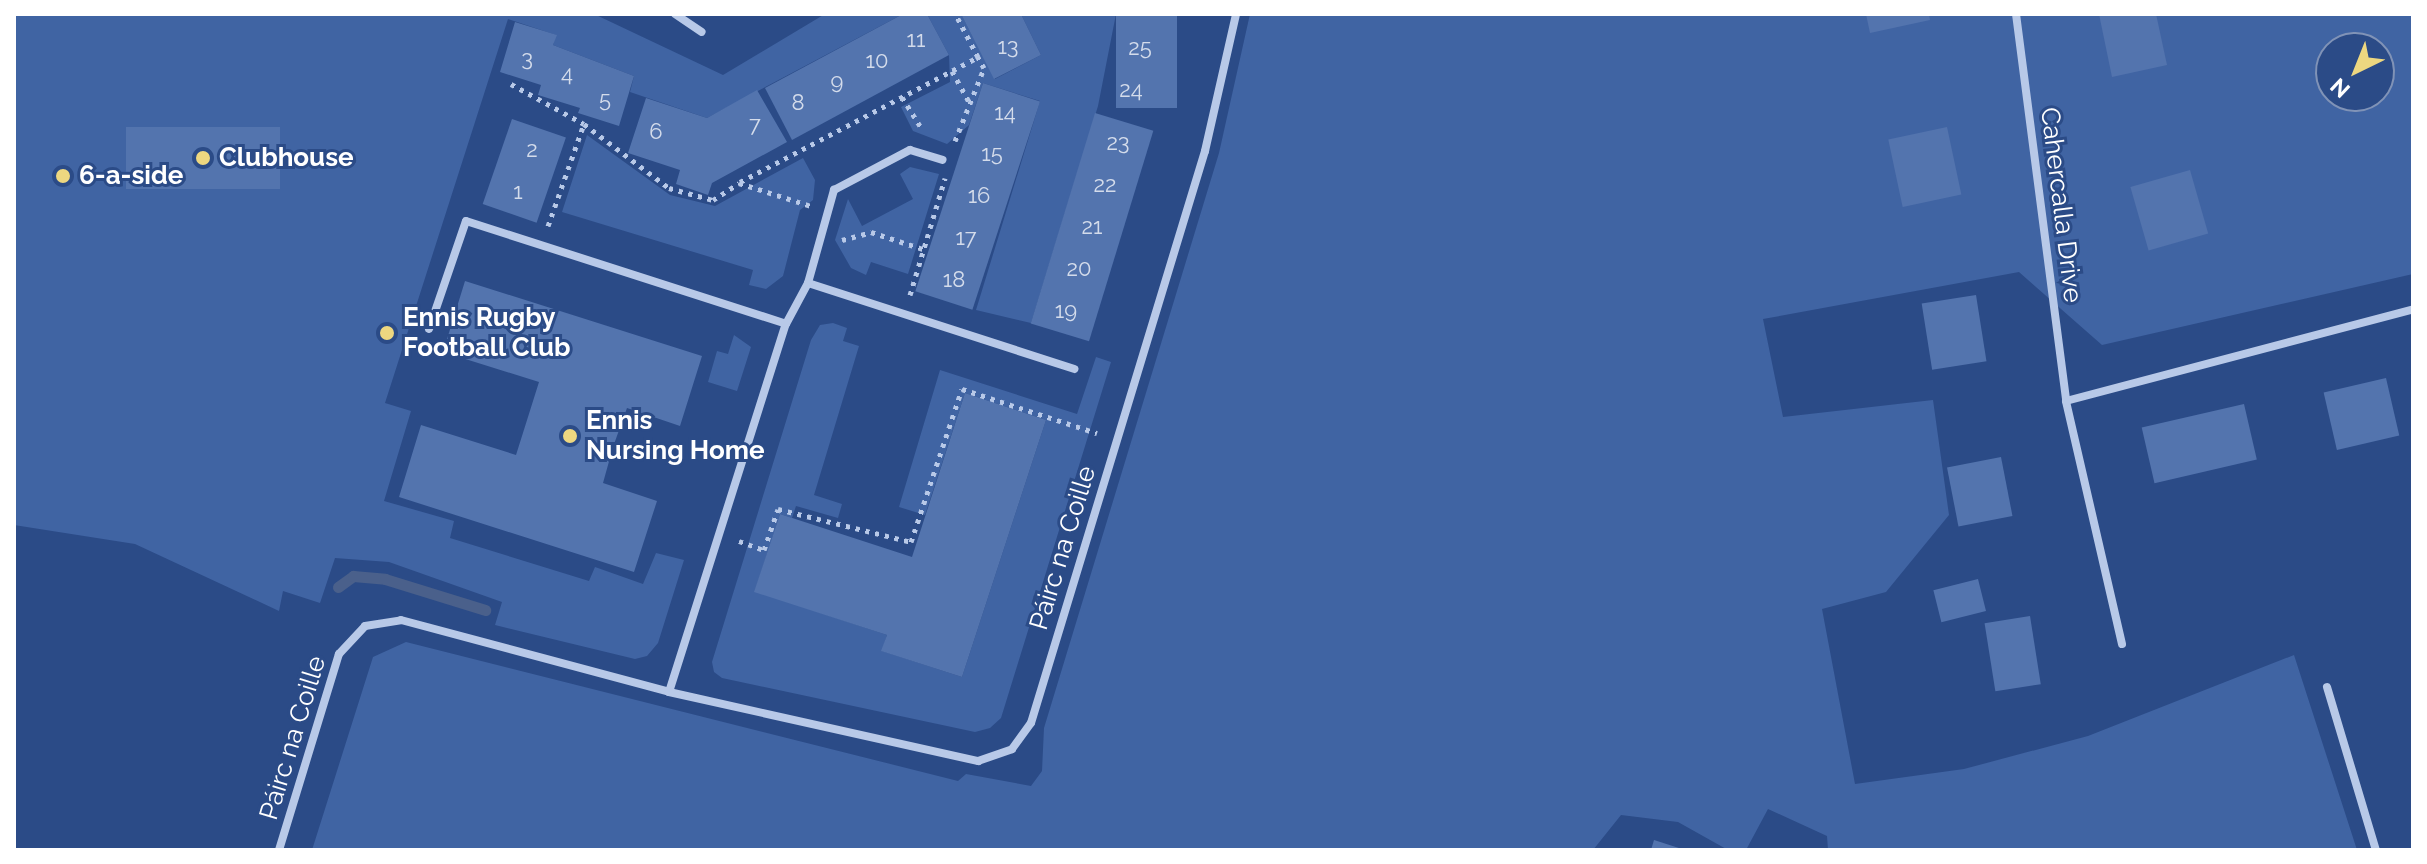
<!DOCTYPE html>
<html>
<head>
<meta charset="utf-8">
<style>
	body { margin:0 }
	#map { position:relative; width:2427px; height:864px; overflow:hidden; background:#2b4b87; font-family:Raleway,sans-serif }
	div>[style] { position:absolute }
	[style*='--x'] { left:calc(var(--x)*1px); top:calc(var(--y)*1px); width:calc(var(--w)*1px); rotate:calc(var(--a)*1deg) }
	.green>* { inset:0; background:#4064a3 }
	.stream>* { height:11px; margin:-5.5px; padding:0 5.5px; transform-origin:5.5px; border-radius:5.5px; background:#4a608b }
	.building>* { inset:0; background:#5374ae; transform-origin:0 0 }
	.path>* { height:5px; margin-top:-2.5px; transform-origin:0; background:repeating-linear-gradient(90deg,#b8c9e8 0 4px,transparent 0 10px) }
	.minor>* { height:8px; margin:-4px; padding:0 4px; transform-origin:4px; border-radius:4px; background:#b8c9e8 }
	.dots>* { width:22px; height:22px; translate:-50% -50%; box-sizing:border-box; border:4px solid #2b4b87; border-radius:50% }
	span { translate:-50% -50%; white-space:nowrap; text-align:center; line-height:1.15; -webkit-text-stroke:6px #2b4b87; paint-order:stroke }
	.number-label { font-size:22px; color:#d4dceb }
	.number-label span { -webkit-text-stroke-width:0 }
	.poi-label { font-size:26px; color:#fff; font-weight:700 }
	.left { translate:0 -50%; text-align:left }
	.street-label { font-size:26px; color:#fff }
	.frame { position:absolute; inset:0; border:16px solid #fff; pointer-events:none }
	.north { position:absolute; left:2315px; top:32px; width:80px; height:80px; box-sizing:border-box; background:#2b4b87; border:2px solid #8093b7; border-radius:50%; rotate:223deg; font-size:22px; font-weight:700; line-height:32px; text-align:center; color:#fff }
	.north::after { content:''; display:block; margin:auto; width:28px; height:36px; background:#edd780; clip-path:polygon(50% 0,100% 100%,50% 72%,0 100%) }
</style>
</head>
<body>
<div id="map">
	<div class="green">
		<i style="clip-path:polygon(14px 14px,594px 14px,723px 75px,825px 14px,903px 14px,707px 118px,630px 92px,634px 76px,553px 45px,556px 35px,508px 19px,385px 403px,411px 411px,384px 501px,454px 521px,450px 538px,589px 581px,595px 567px,643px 584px,656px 553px,684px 560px,658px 643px,647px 656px,635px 659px,495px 625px,502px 602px,389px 562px,335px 558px,320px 603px,283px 591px,279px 611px,135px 544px,14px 525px)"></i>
		<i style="clip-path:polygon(927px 14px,961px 14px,995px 79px,1041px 55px,1021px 14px,1116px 14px,1098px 106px,1031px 323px,976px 310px,1040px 101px,983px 83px,969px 125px,947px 144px,913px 131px,901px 107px,950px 82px,949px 55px)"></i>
		<i style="clip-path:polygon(evenodd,1250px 14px,2413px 14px,2413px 274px,2102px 345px,2019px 272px,1763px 319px,1783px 417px,1933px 400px,1949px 515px,1886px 592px,1822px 609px,1855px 784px,1964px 769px,2088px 736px,2294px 655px,2357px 850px,1828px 850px,1827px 836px,1768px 809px,1746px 850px,1728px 850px,1678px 822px,1621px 815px,1593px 850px,312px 850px,373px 657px,406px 642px,958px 781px,966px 774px,1031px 786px,1042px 771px,1044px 728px,1219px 153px,1250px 14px,2331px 48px,2379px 48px,2379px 96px,2331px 96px,2331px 48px)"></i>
		<i style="clip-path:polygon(587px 135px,670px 195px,715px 206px,803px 158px,815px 180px,813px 200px,800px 210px,783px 276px,766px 289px,749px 285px,753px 270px,562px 212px)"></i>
		<i style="clip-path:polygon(910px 167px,939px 174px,908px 274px,871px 262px,866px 275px,851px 268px,835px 240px,848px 199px,862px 226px,913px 199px,900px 174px)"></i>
		<i style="clip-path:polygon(833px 323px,847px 328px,843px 341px,859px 346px,814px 495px,842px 504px,838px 518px,796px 506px,792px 518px,780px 514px,755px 591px,887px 635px,882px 651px,962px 677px,1046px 420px,965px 393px,925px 515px,899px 507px,940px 370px,1077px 414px,1096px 357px,1111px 362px,1001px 718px,990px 728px,975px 732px,722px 678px,714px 672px,712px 662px,811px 340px,820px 325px)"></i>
		<i style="clip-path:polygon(734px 335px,751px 347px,737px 391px,708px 382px,717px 351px,728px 354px)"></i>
	</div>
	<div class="stream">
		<i style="--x:338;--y:587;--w:19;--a:-36"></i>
		<i style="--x:353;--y:576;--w:32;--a:5"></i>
		<i style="--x:385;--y:579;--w:105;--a:17.2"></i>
	</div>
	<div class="building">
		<i style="clip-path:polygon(903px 14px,927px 14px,949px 55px,792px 140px,765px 88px)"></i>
		<i style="clip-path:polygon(961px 14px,1021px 14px,1041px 55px,994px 79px)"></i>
		<i style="left:1116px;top:14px;width:61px;height:94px"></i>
		<i style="clip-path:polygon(1866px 14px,1929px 14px,1930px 20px,1870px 33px)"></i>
		<i style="clip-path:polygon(2099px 14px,2156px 14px,2167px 65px,2112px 77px)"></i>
		<i style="clip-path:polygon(515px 22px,557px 35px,553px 45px,634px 76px,619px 126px,578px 113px,580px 108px,538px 95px,541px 85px,500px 72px)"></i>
		<i style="left:983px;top:83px;width:60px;height:219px;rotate:18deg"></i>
		<i style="clip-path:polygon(757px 90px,787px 142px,712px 183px,708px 195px,676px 184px,680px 170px,628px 153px,646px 98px,707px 118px)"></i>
		<i style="left:1095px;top:113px;width:61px;height:220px;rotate:17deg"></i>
		<i style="left:512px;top:119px;width:57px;height:90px;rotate:19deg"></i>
		<i style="left:126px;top:127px;width:154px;height:62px"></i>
		<i style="left:1947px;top:127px;width:69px;height:60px;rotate:78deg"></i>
		<i style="left:2190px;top:170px;width:66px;height:62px;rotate:74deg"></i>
		<i style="clip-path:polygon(465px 281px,702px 356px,680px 426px,627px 408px,613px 447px,603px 483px,657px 501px,634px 572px,399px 497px,421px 425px,516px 455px,539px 382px,443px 352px)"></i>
		<i style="left:1976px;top:295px;width:67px;height:55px;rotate:81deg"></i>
		<i style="left:2386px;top:378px;width:59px;height:64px;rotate:77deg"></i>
		<i style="clip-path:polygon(965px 393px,1046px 420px,962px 677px,881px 651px,887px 635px,754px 592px,780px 514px,912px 557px)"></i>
		<i style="left:2244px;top:404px;width:57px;height:105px;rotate:77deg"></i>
		<i style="left:2001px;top:457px;width:60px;height:55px;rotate:79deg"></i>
		<i style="left:1978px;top:579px;width:33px;height:46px;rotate:76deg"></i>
		<i style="left:2030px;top:616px;width:69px;height:46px;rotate:81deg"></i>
		<i style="clip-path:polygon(1654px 840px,1682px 849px,1682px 850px,1651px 850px)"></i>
	</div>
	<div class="path">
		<i style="--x:952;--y:71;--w:38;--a:61"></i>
		<i style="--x:511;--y:84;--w:83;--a:28.7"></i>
		<i style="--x:902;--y:97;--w:38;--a:58"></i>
		<i style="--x:955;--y:141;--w:79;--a:-68.3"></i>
		<i style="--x:984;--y:68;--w:13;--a:-119"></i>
		<i style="--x:740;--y:182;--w:269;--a:-27.7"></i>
		<i style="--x:978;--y:57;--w:47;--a:-117.6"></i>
		<i style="--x:548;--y:226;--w:108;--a:-70.6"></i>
		<i style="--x:584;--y:124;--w:106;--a:37"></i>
		<i style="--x:669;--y:188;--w:46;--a:15.3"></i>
		<i style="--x:713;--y:200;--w:31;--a:-33"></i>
		<i style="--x:739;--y:183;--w:76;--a:17.7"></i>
		<i style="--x:842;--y:240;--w:30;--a:-15"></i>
		<i style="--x:871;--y:232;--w:55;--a:18.1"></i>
		<i style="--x:910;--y:295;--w:122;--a:-73.3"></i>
		<i style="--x:739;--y:541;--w:27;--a:20"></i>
		<i style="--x:764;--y:550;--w:43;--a:-71.1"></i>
		<i style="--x:778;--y:509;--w:137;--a:13.9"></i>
		<i style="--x:911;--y:542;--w:161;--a:-71.6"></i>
		<i style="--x:962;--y:389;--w:142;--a:18.1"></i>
	</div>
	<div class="minor">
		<i style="--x:675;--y:14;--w:32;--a:34"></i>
		<i style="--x:2016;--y:14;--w:390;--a:82.6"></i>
		<i style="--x:808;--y:283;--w:280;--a:17.9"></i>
		<i style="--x:429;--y:329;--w:114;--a:-71.1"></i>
		<i style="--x:466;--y:221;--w:336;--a:17.8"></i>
		<i style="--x:2122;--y:644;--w:249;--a:-103"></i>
		<i style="--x:2066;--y:401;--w:359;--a:-14.8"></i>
		<i style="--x:2327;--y:687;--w:170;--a:73.3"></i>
		<i style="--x:669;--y:692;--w:386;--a:-72.4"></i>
		<i style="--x:786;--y:324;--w:47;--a:-61.8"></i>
		<i style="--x:808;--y:283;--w:97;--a:-74.4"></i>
		<i style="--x:834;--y:190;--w:86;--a:-27.8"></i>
		<i style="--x:910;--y:150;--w:34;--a:17"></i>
		<i style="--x:279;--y:850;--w:205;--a:-73"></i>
		<i style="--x:339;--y:654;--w:38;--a:-47"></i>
		<i style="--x:365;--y:626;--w:36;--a:-9"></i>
		<i style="--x:401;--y:620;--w:278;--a:15"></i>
		<i style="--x:669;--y:692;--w:317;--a:12.6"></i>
		<i style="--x:978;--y:761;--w:36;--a:-19"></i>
		<i style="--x:1012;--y:749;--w:32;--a:-54"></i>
		<i style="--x:1031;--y:723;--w:598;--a:-73.08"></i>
		<i style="--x:1205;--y:151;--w:140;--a:-77.2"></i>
	</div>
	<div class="dots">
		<i style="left:203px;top:158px;background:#edd780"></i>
		<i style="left:63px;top:176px;background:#edd780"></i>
		<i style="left:387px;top:333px;background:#edd780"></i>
		<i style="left:570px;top:436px;background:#edd780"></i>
	</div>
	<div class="number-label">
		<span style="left:916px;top:40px">11</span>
		<span style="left:1008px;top:47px">13</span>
		<span style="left:1140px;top:48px">25</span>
		<span style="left:527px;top:59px">3</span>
		<span style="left:877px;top:61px">10</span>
		<span style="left:567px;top:74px">4</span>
		<span style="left:837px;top:82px">9</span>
		<span style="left:1131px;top:90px">24</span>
		<span style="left:605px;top:100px">5</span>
		<span style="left:798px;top:103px">8</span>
		<span style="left:1005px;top:113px">14</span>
		<span style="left:755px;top:125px">7</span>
		<span style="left:656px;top:132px">6</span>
		<span style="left:1118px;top:143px">23</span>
		<span style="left:532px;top:150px">2</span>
		<span style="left:992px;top:154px">15</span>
		<span style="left:1105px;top:185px">22</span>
		<span style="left:518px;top:192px">1</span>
		<span style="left:979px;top:196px">16</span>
		<span style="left:1092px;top:227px">21</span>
		<span style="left:966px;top:238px">17</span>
		<span style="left:1079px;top:269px">20</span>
		<span style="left:954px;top:280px">18</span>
		<span style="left:1066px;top:311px">19</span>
	</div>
	<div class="poi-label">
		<span class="left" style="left:219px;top:158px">Clubhouse</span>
		<span class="left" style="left:79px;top:176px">6-a-side</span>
		<span class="left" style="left:403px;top:333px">Ennis Rugby<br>Football Club</span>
		<span class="left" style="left:586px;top:436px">Ennis<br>Nursing Home</span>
	</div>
	<div class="street-label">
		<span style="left:2061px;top:205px;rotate:83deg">Cahercalla Drive</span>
		<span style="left:1063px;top:548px;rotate:-73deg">Páirc na Coille</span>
		<span style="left:293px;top:738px;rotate:-73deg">Páirc na Coille</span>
	</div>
	<div class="frame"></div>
	<div class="north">N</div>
</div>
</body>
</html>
